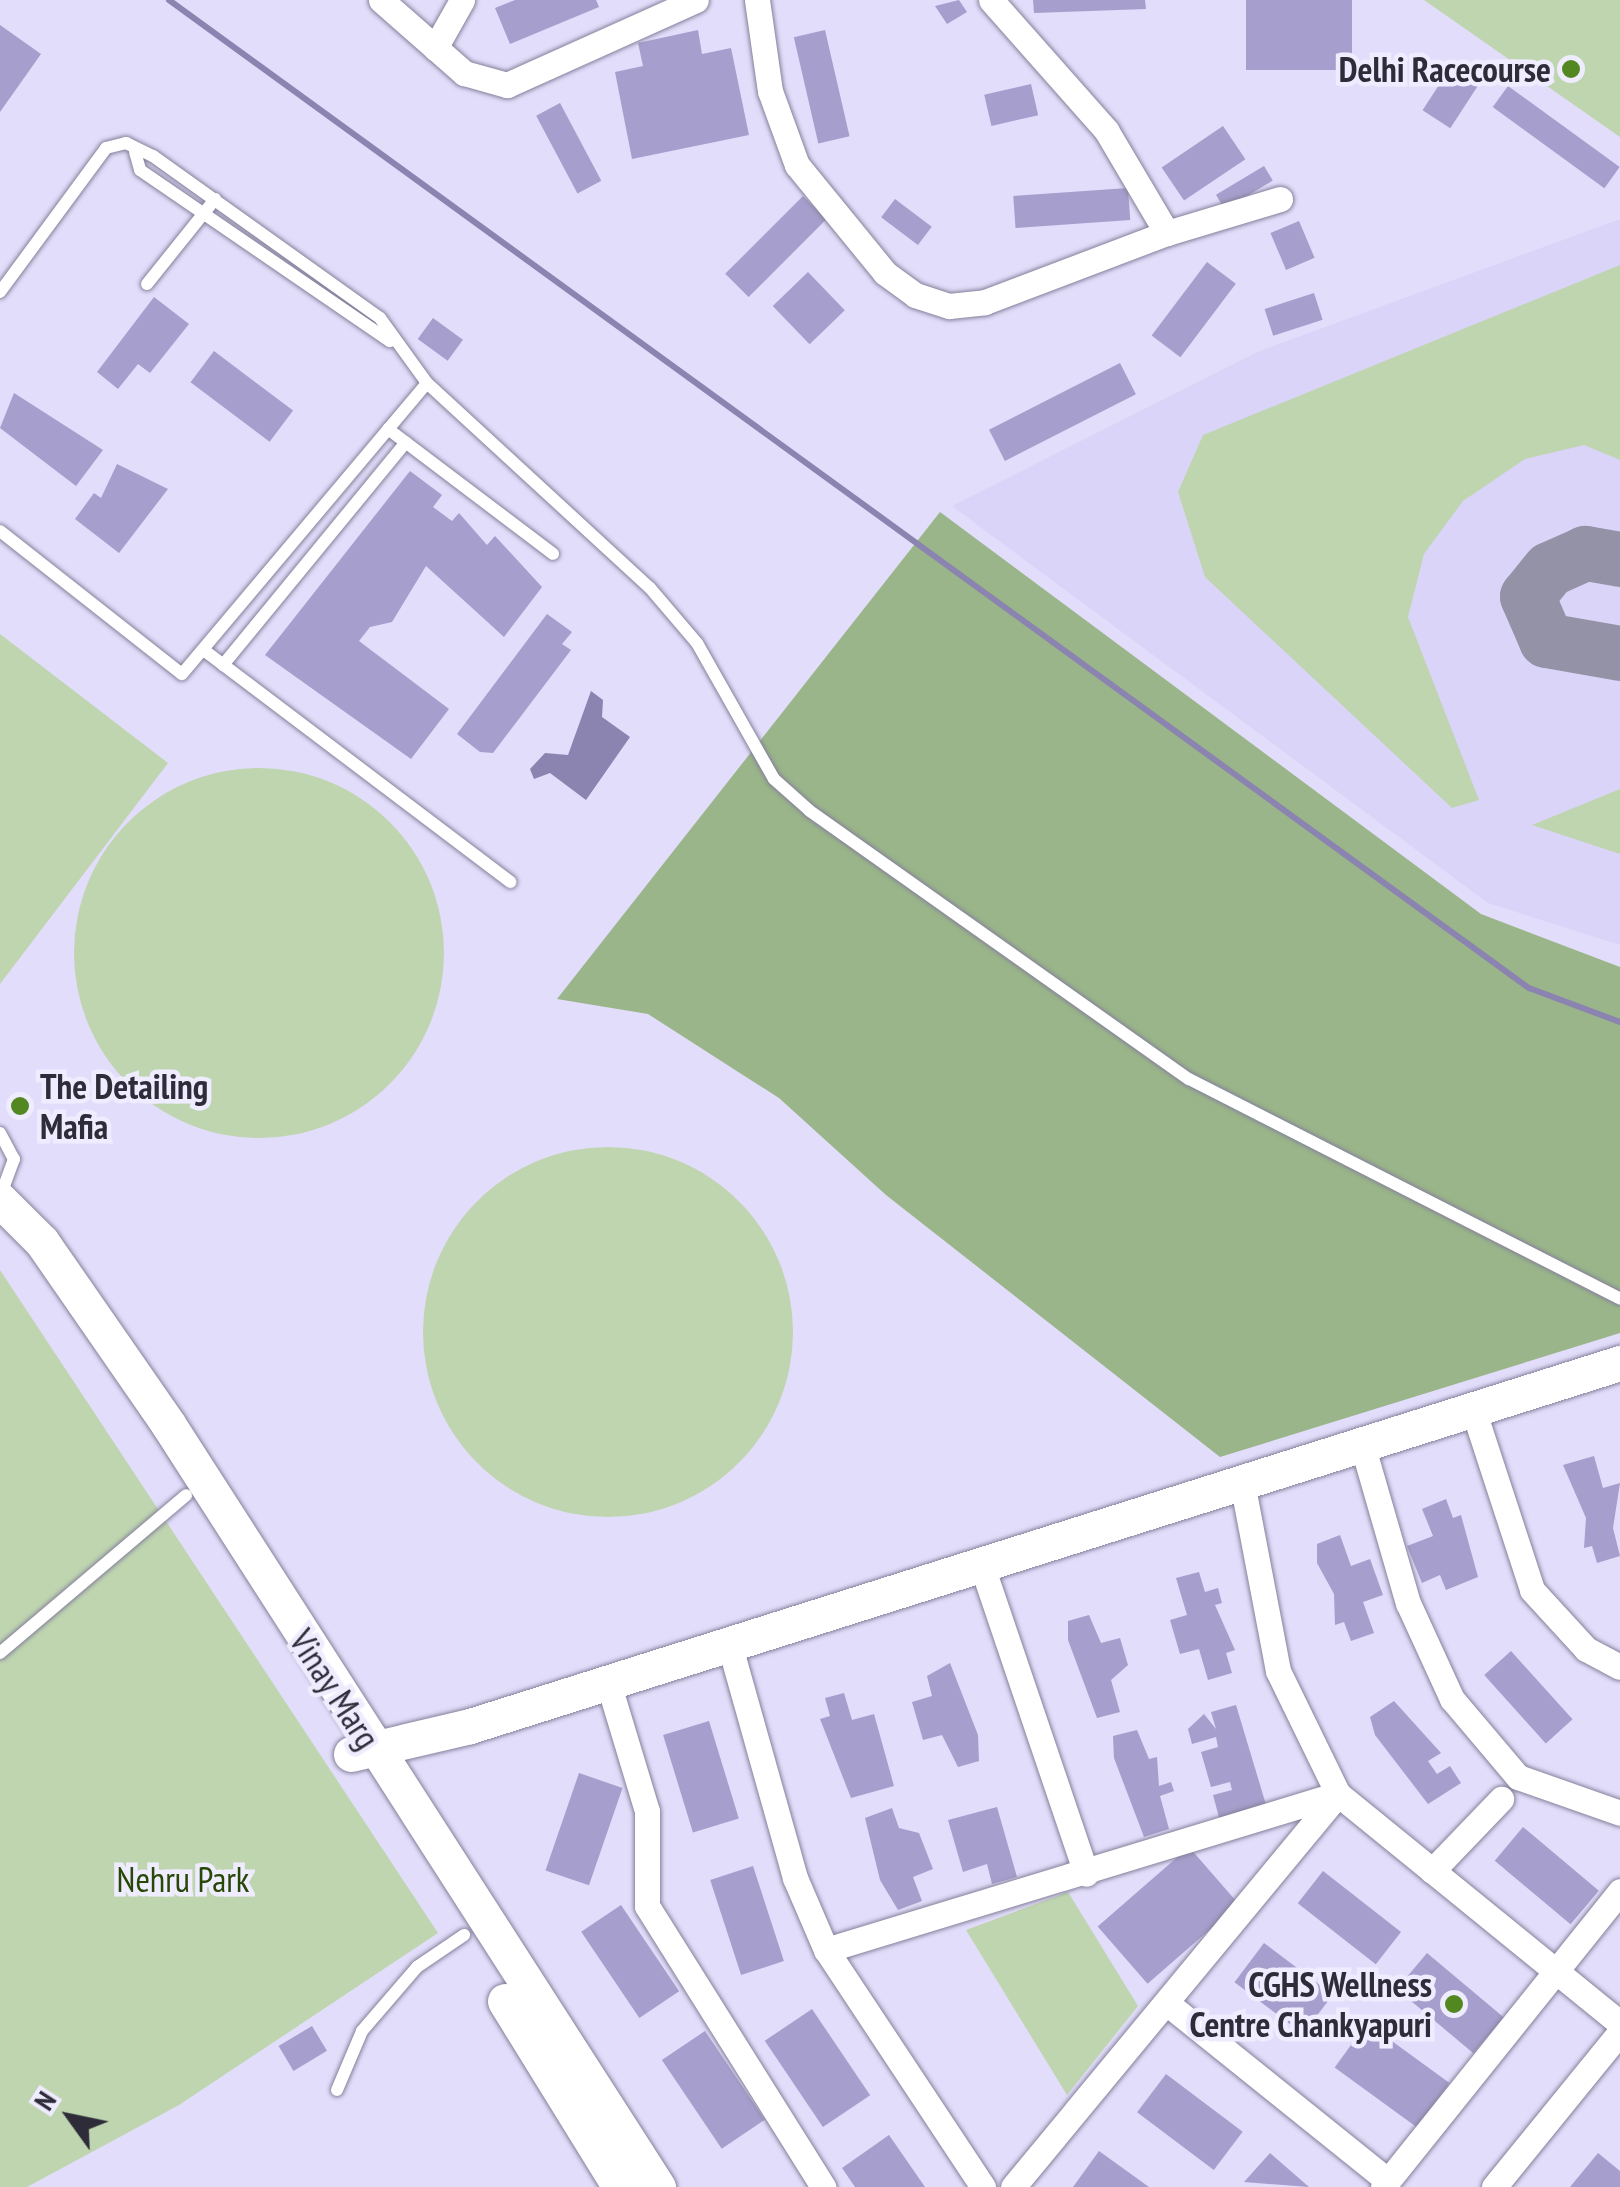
<!DOCTYPE html>
<html>
<head>
<meta charset="utf-8">
<style>
	body { margin:0 }
	#map { position:relative; width:1620px; height:2187px; overflow:hidden; background:#e1ddfa; font-family:"PT Sans Narrow",sans-serif }
	div>[style] { position:absolute }
	[style*='--x'] { left:calc(var(--x)*1px); top:calc(var(--y)*1px); width:calc(var(--w)*1px); rotate:calc(var(--a)*1deg) }
	.built>* { inset:0; background:#dad4f9 }
	.green>* { inset:0; background:#bfd5b0 }
	.round { border-radius:50% }
	.forest>* { inset:0; background:#9ab589 }
	.water>* { inset:0; background:#8b83b0 }
	.stream>* { height:6px; margin:-3px; padding:0 3px; transform-origin:3px; border-radius:3px; background:#8b83b0 }
	.taxiway>* { height:55px; margin:-27.5px; padding:0 27.5px; transform-origin:27.5px; border-radius:27.5px; background:#9492a7 }
	.building>* { inset:0; background:#a69ecc; transform-origin:0 0 }
	.roads { filter:drop-shadow(0 0 2px #85809b) drop-shadow(0 0 2px #85809b) }
	.lane>* { height:12px; margin:-6px; padding:0 6px; transform-origin:6px; border-radius:6px; background:#fff }
	.street>* { height:25px; margin:-12.5px; padding:0 12.5px; transform-origin:12.5px; border-radius:12.5px; background:#fff }
	.secondary>* { height:35px; margin:-17.5px; padding:0 17.5px; transform-origin:17.5px; border-radius:17.5px; background:#fff }
	.dots>* { width:28px; height:28px; translate:-50% -50%; box-sizing:border-box; border:5px solid #eeecfe; border-radius:50% }
	span { translate:-50% -50%; white-space:nowrap; text-align:center; line-height:1.15; -webkit-text-stroke:9px #eeecfe; paint-order:stroke }
	.poi-label { font-size:35px; color:#2e2c38; font-weight:700 }
	.right { translate:-100% -50%; text-align:right }
	.left { translate:0 -50%; text-align:left }
	.street-label { font-size:35px; color:#2e2c38 }
	.park-label { font-size:35px; color:#284806 }
	.north { position:absolute; left:20px; top:2067px; width:100px; height:100px; -webkit-text-stroke:8px #eeecfe; paint-order:stroke; rotate:303deg; font-size:28px; font-weight:700; line-height:40px; text-align:center; color:#2e2c38 }
	.north::after { content:''; display:block; margin:auto; width:35px; height:45px; background:#2e2c38; clip-path:polygon(50% 0,100% 100%,50% 72%,0 100%) }
</style>
</head>
<body>
<div id="map">
	<div class="built">
		<i style="clip-path:polygon(1620px 219px,1620px 945px,1488px 903px,952px 506px,1257px 352px)"></i>
	</div>
	<div class="green">
		<i style="clip-path:polygon(1424px 0,1620px 0,1620px 137px)"></i>
		<i style="clip-path:polygon(1620px 265px,1620px 460px,1584px 445px,1525px 459px,1463px 501px,1424px 554px,1408px 617px,1479px 800px,1452px 808px,1205px 577px,1178px 492px,1203px 435px)"></i>
		<i style="clip-path:polygon(0 634px,168px 763px,0 984px)"></i>
		<i class="round" style="left:74px;top:768px;width:370px;height:370px"></i>
		<i style="clip-path:polygon(1620px 789px,1620px 854px,1532px 825px)"></i>
		<i class="round" style="left:423px;top:1147px;width:370px;height:370px"></i>
		<i style="clip-path:polygon(0 1270px,438px 1933px,179px 2105px,27px 2187px,0 2187px)"></i>
		<i style="clip-path:polygon(1068px 1892px,1138px 2006px,1067px 2095px,966px 1930px)"></i>
	</div>
	<div class="forest">
		<i style="clip-path:polygon(940px 512px,1481px 914px,1620px 967px,1620px 1333px,1220px 1457px,886px 1195px,779px 1098px,648px 1014px,557px 999px)"></i>
	</div>
	<div class="water">
		<i style="clip-path:polygon(591px 691px,603px 700px,602px 717px,630px 737px,586px 800px,550px 773px,534px 779px,530px 769px,545px 753px,568px 755px)"></i>
	</div>
	<div class="stream">
		<i style="--x:169;--y:0;--w:1681;--a:36"></i>
		<i style="--x:1529;--y:988;--w:97;--a:20.5"></i>
	</div>
	<div class="taxiway">
		<i style="--x:1620;--y:559;--w:36;--a:-170"></i>
		<i style="--x:1585;--y:553;--w:39;--a:156"></i>
		<i style="--x:1549;--y:569;--w:35;--a:129"></i>
		<i style="--x:1527;--y:596;--w:48;--a:66.6"></i>
		<i style="--x:1546;--y:640;--w:75;--a:10"></i>
	</div>
	<div class="building">
		<i style="clip-path:polygon(515px 0,596px 0,599px 7px,510px 44px,495px 8px)"></i>
		<i style="clip-path:polygon(959px 0,967px 12px,947px 24px,935px 6px)"></i>
		<i style="clip-path:polygon(1033px 0,1145px 0,1146px 9px,1034px 13px)"></i>
		<i style="left:1246px;top:0;width:106px;height:70px"></i>
		<i style="clip-path:polygon(0 25px,41px 54px,0 112px)"></i>
		<i style="clip-path:polygon(698px 30px,702px 54px,731px 48px,749px 135px,632px 159px,615px 72px,643px 66px,638px 43px)"></i>
		<i style="left:825px;top:30px;width:109px;height:32px;rotate:77deg"></i>
		<i style="left:1452px;top:65px;width:33px;height:54px;rotate:33deg"></i>
		<i style="left:1031px;top:84px;width:32px;height:48px;rotate:77deg"></i>
		<i style="left:1508px;top:86px;width:138px;height:26px;rotate:36deg"></i>
		<i style="left:560px;top:103px;width:88px;height:27px;rotate:62deg"></i>
		<i style="left:1223px;top:126px;width:40px;height:74px;rotate:56deg"></i>
		<i style="left:1264px;top:166px;width:17px;height:56px;rotate:59deg"></i>
		<i style="left:1128px;top:188px;width:32px;height:115px;rotate:86deg"></i>
		<i style="left:803px;top:196px;width:33px;height:110px;rotate:45deg"></i>
		<i style="left:895px;top:199px;width:46px;height:23px;rotate:37deg"></i>
		<i style="left:1299px;top:221px;width:40px;height:31px;rotate:67deg"></i>
		<i style="left:1207px;top:262px;width:36px;height:92px;rotate:37deg"></i>
		<i style="left:808px;top:272px;width:53px;height:49px;rotate:46deg"></i>
		<i style="left:1314px;top:293px;width:28px;height:52px;rotate:72deg"></i>
		<i style="clip-path:polygon(154px 297px,189px 324px,150px 373px,138px 364px,118px 389px,97px 372px)"></i>
		<i style="left:433px;top:318px;width:37px;height:26px;rotate:36deg"></i>
		<i style="left:214px;top:351px;width:99px;height:39px;rotate:37deg"></i>
		<i style="left:1120px;top:363px;width:35px;height:147px;rotate:63deg"></i>
		<i style="clip-path:polygon(14px 393px,103px 450px,76px 486px,0 428px)"></i>
		<i style="clip-path:polygon(117px 464px,168px 489px,119px 553px,75px 519px,94px 493px,101px 498px)"></i>
		<i style="clip-path:polygon(410px 471px,442px 495px,433px 507px,452px 521px,459px 513px,487px 545px,495px 536px,542px 587px,504px 637px,426px 566px,392px 622px,370px 627px,359px 641px,449px 709px,411px 759px,265px 655px)"></i>
		<i style="clip-path:polygon(547px 614px,572px 632px,562px 644px,571px 650px,493px 753px,480px 752px,457px 734px)"></i>
		<i style="clip-path:polygon(1594px 1456px,1603px 1488px,1620px 1483px,1613px 1528px,1620px 1556px,1597px 1563px,1592px 1546px,1584px 1548px,1586px 1518px,1563px 1465px)"></i>
		<i style="clip-path:polygon(1446px 1499px,1453px 1518px,1461px 1515px,1478px 1577px,1446px 1590px,1440px 1575px,1422px 1583px,1407px 1546px,1433px 1536px,1422px 1509px)"></i>
		<i style="clip-path:polygon(1340px 1535px,1351px 1566px,1370px 1559px,1383px 1595px,1363px 1602px,1374px 1633px,1351px 1641px,1344px 1622px,1335px 1625px,1334px 1594px,1317px 1563px,1317px 1544px)"></i>
		<i style="clip-path:polygon(1199px 1572px,1205px 1592px,1218px 1588px,1222px 1603px,1215px 1605px,1235px 1650px,1226px 1653px,1232px 1673px,1208px 1680px,1199px 1649px,1180px 1654px,1170px 1620px,1187px 1615px,1176px 1578px)"></i>
		<i style="clip-path:polygon(1089px 1615px,1101px 1643px,1120px 1638px,1128px 1665px,1111px 1680px,1120px 1712px,1097px 1718px,1068px 1640px,1068px 1621px)"></i>
		<i style="left:1511px;top:1651px;width:92px;height:36px;rotate:48deg"></i>
		<i style="clip-path:polygon(950px 1663px,978px 1735px,979px 1761px,958px 1767px,942px 1735px,923px 1740px,912px 1702px,932px 1696px,927px 1676px)"></i>
		<i style="clip-path:polygon(844px 1693px,852px 1720px,874px 1714px,894px 1786px,851px 1798px,820px 1719px,830px 1716px,825px 1698px)"></i>
		<i style="clip-path:polygon(1394px 1701px,1441px 1753px,1428px 1761px,1437px 1774px,1450px 1766px,1461px 1783px,1428px 1804px,1375px 1735px,1370px 1717px)"></i>
		<i style="clip-path:polygon(1236px 1705px,1267px 1808px,1220px 1821px,1213px 1795px,1232px 1790px,1230px 1782px,1211px 1787px,1201px 1752px,1218px 1747px,1216px 1737px,1192px 1744px,1188px 1729px,1204px 1714px,1216px 1729px,1211px 1712px)"></i>
		<i style="left:709px;top:1721px;width:102px;height:48px;rotate:73deg"></i>
		<i style="clip-path:polygon(1137px 1730px,1149px 1759px,1157px 1757px,1159px 1786px,1171px 1782px,1174px 1791px,1160px 1796px,1169px 1829px,1144px 1837px,1114px 1758px,1113px 1736px)"></i>
		<i style="left:579px;top:1773px;width:46px;height:103px;rotate:19deg"></i>
		<i style="clip-path:polygon(997px 1807px,1017px 1877px,992px 1884px,987px 1864px,963px 1872px,948px 1820px)"></i>
		<i style="clip-path:polygon(892px 1808px,899px 1828px,919px 1833px,933px 1869px,913px 1877px,922px 1901px,898px 1910px,880px 1880px,865px 1818px)"></i>
		<i style="left:1523px;top:1827px;width:99px;height:44px;rotate:40deg"></i>
		<i style="left:1189px;top:1847px;width:76px;height:121px;rotate:49deg"></i>
		<i style="left:753px;top:1866px;width:100px;height:45px;rotate:72deg"></i>
		<i style="left:1323px;top:1871px;width:99px;height:41px;rotate:38deg"></i>
		<i style="left:621px;top:1905px;width:104px;height:48px;rotate:56deg"></i>
		<i style="left:1264px;top:1943px;width:86px;height:49px;rotate:37deg"></i>
		<i style="left:1427px;top:1953px;width:100px;height:47px;rotate:40deg"></i>
		<i style="left:812px;top:2009px;width:104px;height:57px;rotate:56deg"></i>
		<i style="left:1367px;top:2023px;width:102px;height:55px;rotate:36deg"></i>
		<i style="left:312px;top:2026px;width:29px;height:39px;rotate:59deg"></i>
		<i style="left:705px;top:2031px;width:107px;height:52px;rotate:56deg"></i>
		<i style="left:1166px;top:2074px;width:96px;height:48px;rotate:37deg"></i>
		<i style="clip-path:polygon(889px 2135px,925px 2187px,855px 2187px,842px 2168px)"></i>
		<i style="clip-path:polygon(1099px 2151px,1149px 2187px,1073px 2187px)"></i>
		<i style="clip-path:polygon(1270px 2153px,1309px 2187px,1244px 2182px)"></i>
		<i style="clip-path:polygon(1598px 2153px,1620px 2171px,1620px 2187px,1570px 2187px)"></i>
	</div>
	<div class="roads">
		<div class="lane">
			<i style="--x:135;--y:152;--w:19;--a:74"></i>
			<i style="--x:140;--y:170;--w:303;--a:34.4"></i>
			<i style="--x:147;--y:284;--w:109;--a:-51.3"></i>
			<i style="--x:0;--y:292;--w:179;--a:-53.6"></i>
			<i style="--x:106;--y:148;--w:21;--a:-14"></i>
			<i style="--x:126;--y:143;--w:30;--a:26"></i>
			<i style="--x:153;--y:156;--w:279;--a:35.5"></i>
			<i style="--x:380;--y:318;--w:80;--a:54.1"></i>
			<i style="--x:427;--y:383;--w:303;--a:42.6"></i>
			<i style="--x:650;--y:588;--w:72;--a:49.5"></i>
			<i style="--x:697;--y:643;--w:156;--a:60.5"></i>
			<i style="--x:774;--y:779;--w:48;--a:41.6"></i>
			<i style="--x:810;--y:811;--w:464;--a:35.3"></i>
			<i style="--x:1189;--y:1079;--w:484;--a:27"></i>
			<i style="--x:388;--y:429;--w:207;--a:37.1"></i>
			<i style="--x:0;--y:531;--w:231;--a:38.2"></i>
			<i style="--x:182;--y:674;--w:380;--a:-49.9"></i>
			<i style="--x:205;--y:651;--w:383;--a:37.1"></i>
			<i style="--x:223;--y:665;--w:288;--a:-50.6"></i>
			<i style="--x:0;--y:1133;--w:30;--a:62"></i>
			<i style="--x:14;--y:1159;--w:40;--a:110.2"></i>
			<i style="--x:0;--y:1653;--w:244;--a:-40.3"></i>
			<i style="--x:337;--y:2090;--w:64;--a:-67"></i>
			<i style="--x:362;--y:2031;--w:84;--a:-49.3"></i>
			<i style="--x:417;--y:1967;--w:57;--a:-34.2"></i>
		</div>
		<div class="street">
			<i style="--x:381;--y:0;--w:111;--a:41.3"></i>
			<i style="--x:464;--y:73;--w:45;--a:15.6"></i>
			<i style="--x:507;--y:85;--w:207;--a:-24.2"></i>
			<i style="--x:757;--y:0;--w:92;--a:81.9"></i>
			<i style="--x:770;--y:91;--w:79;--a:70"></i>
			<i style="--x:797;--y:165;--w:139;--a:50.8"></i>
			<i style="--x:885;--y:273;--w:37;--a:36"></i>
			<i style="--x:915;--y:295;--w:36;--a:18"></i>
			<i style="--x:949;--y:306;--w:36;--a:-6"></i>
			<i style="--x:985;--y:302;--w:195;--a:-20.8"></i>
			<i style="--x:991;--y:0;--w:174;--a:48.5"></i>
			<i style="--x:1106;--y:130;--w:120;--a:59.4"></i>
			<i style="--x:1167;--y:233;--w:118;--a:-16.7"></i>
			<i style="--x:435;--y:48;--w:55;--a:-60.6"></i>
			<i style="--x:1473;--y:1409;--w:190;--a:71.9"></i>
			<i style="--x:1532;--y:1590;--w:80;--a:47.5"></i>
			<i style="--x:1586;--y:1649;--w:38;--a:28"></i>
			<i style="--x:1362;--y:1444;--w:166;--a:73.9"></i>
			<i style="--x:1408;--y:1603;--w:106;--a:65.4"></i>
			<i style="--x:1452;--y:1699;--w:102;--a:49.8"></i>
			<i style="--x:1518;--y:1777;--w:108;--a:19.4"></i>
			<i style="--x:1242;--y:1482;--w:192;--a:79.2"></i>
			<i style="--x:1278;--y:1671;--w:137;--a:64"></i>
			<i style="--x:1338;--y:1794;--w:363;--a:39.1"></i>
			<i style="--x:981;--y:1563;--w:328;--a:71.3"></i>
			<i style="--x:729;--y:1643;--w:244;--a:74.3"></i>
			<i style="--x:795;--y:1878;--w:78;--a:66.7"></i>
			<i style="--x:608;--y:1682;--w:135;--a:73.2"></i>
			<i style="--x:647;--y:1811;--w:95;--a:90"></i>
			<i style="--x:647;--y:1906;--w:332;--a:57.9"></i>
			<i style="--x:1432;--y:1871;--w:100;--a:-46.2"></i>
			<i style="--x:1168;--y:2004;--w:282;--a:38.8"></i>
			<i style="--x:983;--y:2187;--w:284;--a:-123.5"></i>
			<i style="--x:826;--y:1950;--w:535;--a:-16.95"></i>
			<i style="--x:1013;--y:2187;--w:510;--a:-50.41"></i>
			<i style="--x:1383;--y:2187;--w:379;--a:-51.3"></i>
			<i style="--x:1494;--y:2187;--w:200;--a:-50.9"></i>
		</div>
		<div class="secondary">
			<i style="--x:0;--y:1200;--w:59;--a:45"></i>
			<i style="--x:42;--y:1242;--w:221;--a:55.3"></i>
			<i style="--x:168;--y:1424;--w:907;--a:57.29"></i>
			<i style="--x:351;--y:1754;--w:122;--a:-13.2"></i>
			<i style="--x:470;--y:1726;--w:1206;--a:-17.52"></i>
			<i style="--x:505;--y:2001;--w:219;--a:58.3"></i>
		</div>
	</div>
	<div class="dots">
		<i style="left:1571px;top:69px;background:#538821"></i>
		<i style="left:20px;top:1106px;background:#538821"></i>
		<i style="left:1454px;top:2004px;background:#538821"></i>
	</div>
	<div class="poi-label">
		<span class="right" style="left:1551px;top:69px">Delhi Racecourse</span>
		<span class="left" style="left:40px;top:1106px">The Detailing<br>Mafia</span>
		<span class="right" style="left:1432px;top:2004px">CGHS Wellness<br>Centre Chankyapuri</span>
	</div>
	<div class="street-label">
		<span style="left:335px;top:1689px;rotate:57deg">Vinay Marg</span>
	</div>
	<div class="park-label">
		<span style="left:183px;top:1879px">Nehru Park</span>
	</div>
	<div class="north">N</div>
</div>
</body>
</html>
